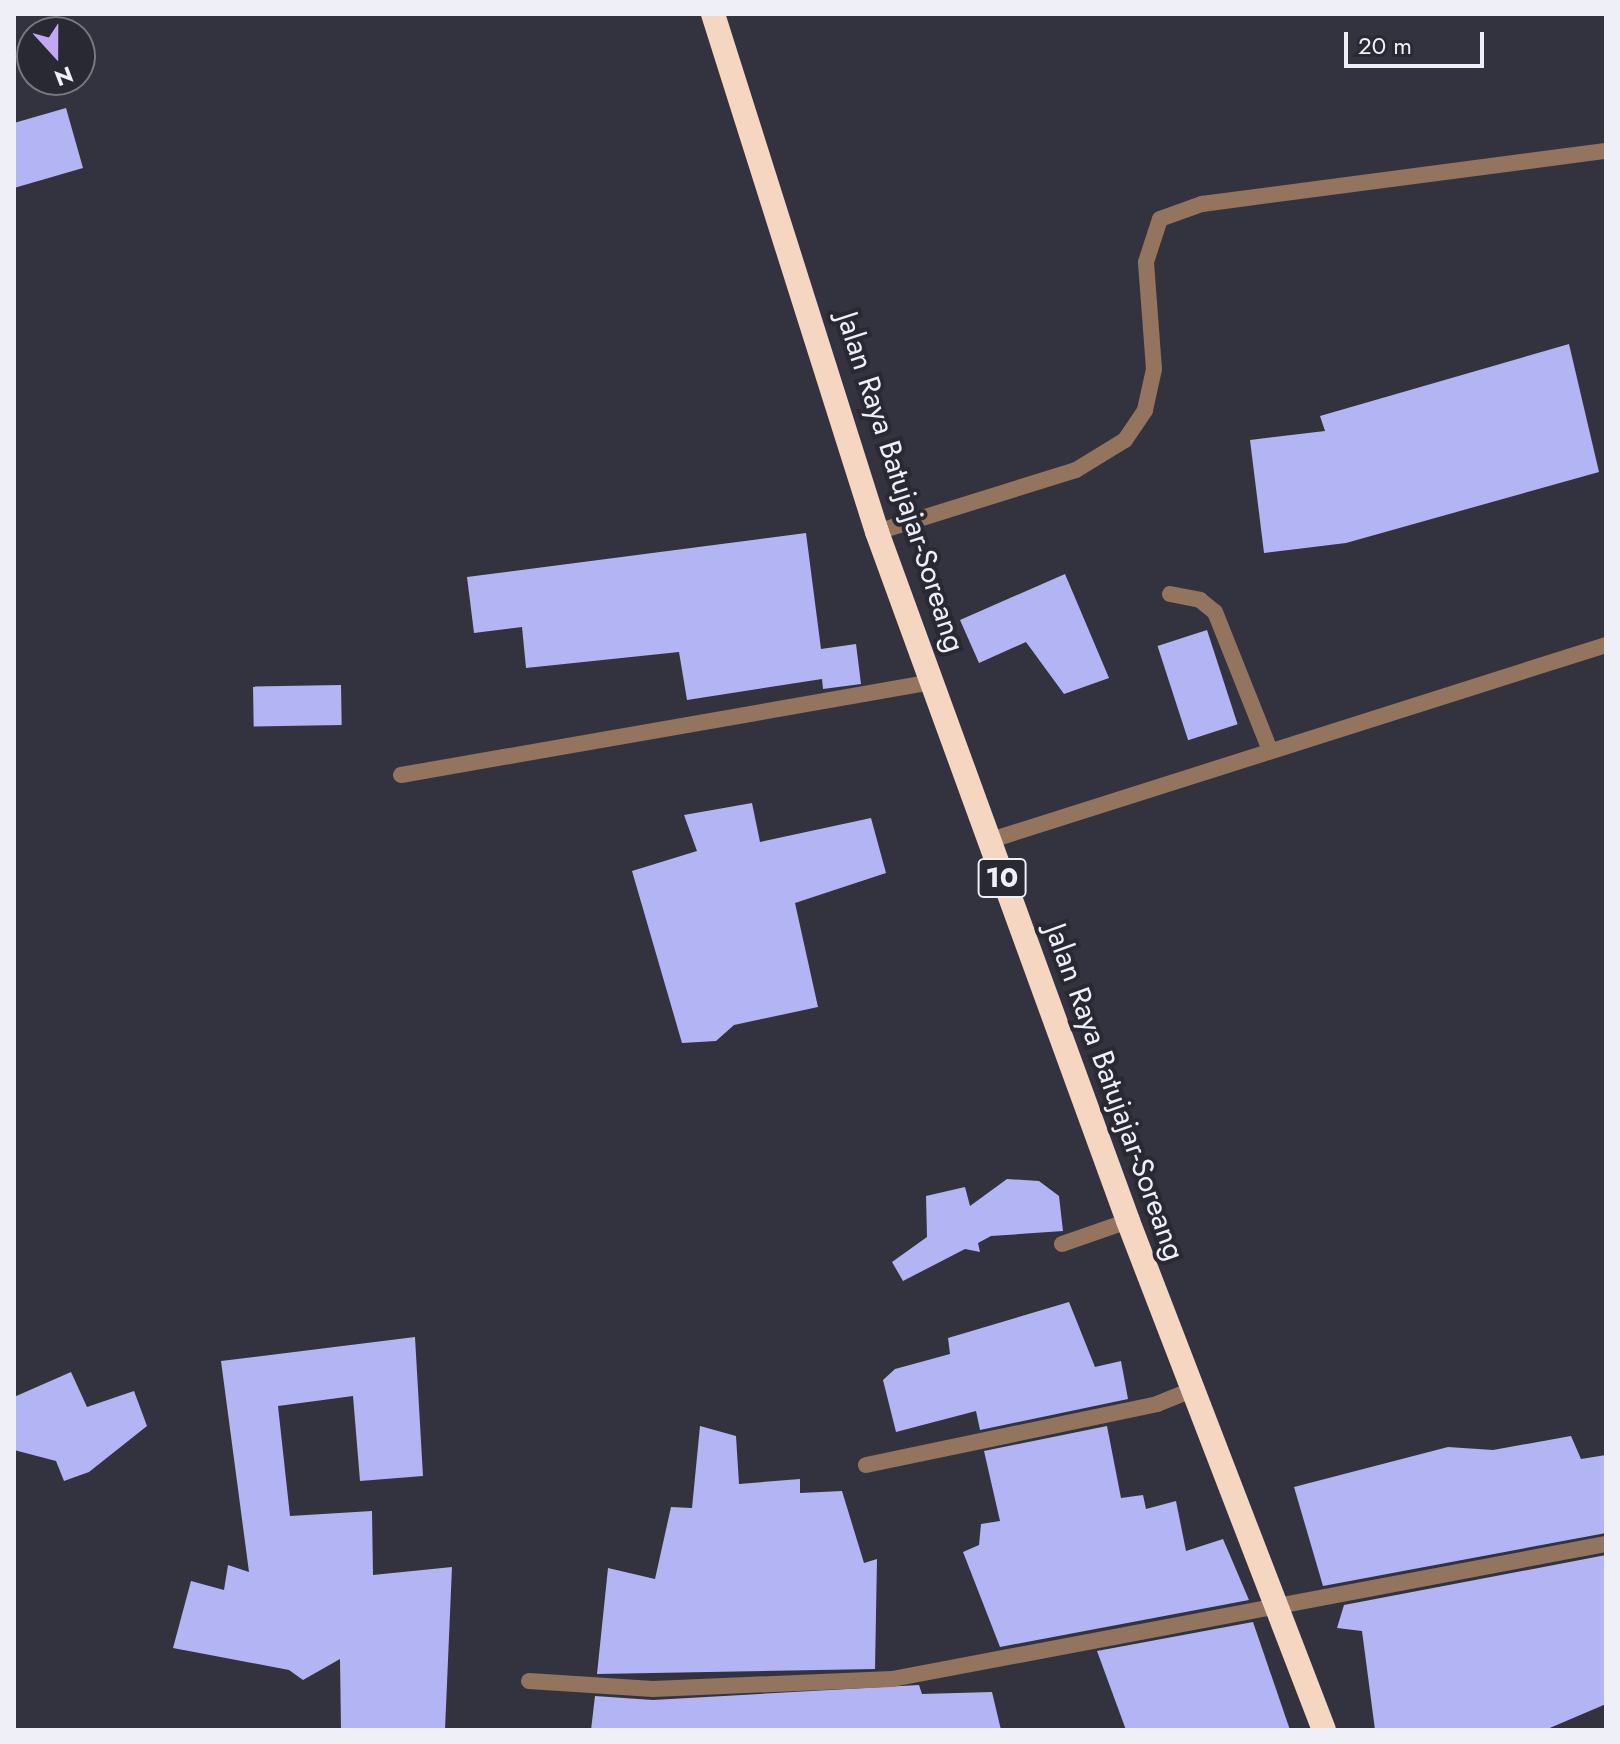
<!DOCTYPE html>
<html>
<head>
<meta charset="utf-8">
<style>
	body { margin:0 }
	#map { position:relative; width:1620px; height:1744px; overflow:hidden; background:#33333f; font-family:Jost,sans-serif }
	div>[style] { position:absolute }
	[style*='--x'] { left:calc(var(--x)*1px); top:calc(var(--y)*1px); width:calc(var(--w)*1px); rotate:calc(var(--a)*1deg) }
	.building>* { inset:0; background:#b2b4f4; transform-origin:0 0 }
	.lane>* { height:16px; margin:-8px; padding:0 8px; transform-origin:8px; border-radius:8px; background:#93745e }
	.street>* { height:16px; margin:-8px; padding:0 8px; transform-origin:8px; border-radius:8px; background:#93745e }
	.highway>* { height:24px; margin:-12px; padding:0 12px; transform-origin:12px; border-radius:12px; background:#f5d6c1 }
	span { translate:-50% -50%; white-space:nowrap; text-align:center; line-height:1.15; -webkit-text-stroke:8px #292934; paint-order:stroke }
	.shield-label span { padding:2px 6px; background:#292934; border:2px solid; border-radius:6px; -webkit-text-stroke-width:0 }
	.shield-label { font-size:28px; color:#efeff7; font-weight:700 }
	.street-label { font-size:30px; color:#efeff7 }
	.frame { position:absolute; inset:0; border:16px solid #efeff7; pointer-events:none }
	.north { position:absolute; left:16px; top:16px; width:80px; height:80px; box-sizing:border-box; background:#292934; border:2px solid #787882; border-radius:50%; rotate:159deg; font-size:22px; font-weight:700; line-height:32px; text-align:center; color:#efeff7 }
	.north::after { content:''; display:block; margin:auto; width:28px; height:36px; background:#c2a8f3; clip-path:polygon(50% 0,100% 100%,50% 72%,0 100%) }
	.scale { position:absolute; left:1344px; top:32px; width:140px; height:36px; box-sizing:border-box; border:4px solid #efeff7; border-top:0; padding-left:10px; font-size:24px; line-height:28px; white-space:nowrap; color:#efeff7; -webkit-text-stroke:6px #292934; paint-order:stroke }
</style>
</head>
<body>
<div id="map">
	<div class="building">
		<i style="clip-path:polygon(66px 108px,83px 168px,14px 188px,14px 123px)"></i>
		<i style="clip-path:polygon(1569px 344px,1599px 472px,1346px 543px,1264px 553px,1250px 440px,1325px 431px,1320px 416px)"></i>
		<i style="clip-path:polygon(806px 533px,821px 649px,856px 644px,861px 684px,823px 689px,822px 679px,687px 700px,679px 652px,526px 668px,522px 627px,474px 633px,467px 577px)"></i>
		<i style="clip-path:polygon(1065px 574px,1109px 678px,1064px 694px,1026px 642px,979px 663px,960px 620px)"></i>
		<i style="left:1207px;top:630px;width:99px;height:52px;rotate:72deg"></i>
		<i style="left:341px;top:685px;width:40px;height:88px;rotate:89deg"></i>
		<i style="clip-path:polygon(752px 803px,760px 842px,871px 818px,886px 873px,795px 903px,818px 1007px,734px 1025px,716px 1041px,682px 1043px,632px 871px,697px 851px,684px 815px)"></i>
		<i style="clip-path:polygon(1007px 1179px,1039px 1181px,1059px 1196px,1063px 1231px,991px 1236px,978px 1243px,980px 1252px,965px 1249px,903px 1281px,892px 1262px,927px 1237px,926px 1196px,965px 1187px,970px 1206px)"></i>
		<i style="clip-path:polygon(1069px 1302px,1095px 1367px,1121px 1361px,1128px 1399px,980px 1430px,976px 1411px,896px 1432px,883px 1380px,895px 1369px,950px 1354px,948px 1338px)"></i>
		<i style="clip-path:polygon(415px 1337px,423px 1476px,360px 1481px,353px 1396px,278px 1406px,290px 1516px,372px 1511px,373px 1575px,452px 1567px,445px 1730px,341px 1730px,340px 1659px,303px 1680px,289px 1670px,173px 1648px,191px 1581px,224px 1590px,228px 1565px,249px 1572px,221px 1361px)"></i>
		<i style="clip-path:polygon(71px 1372px,87px 1407px,134px 1391px,147px 1426px,89px 1472px,64px 1481px,56px 1461px,14px 1450px,14px 1397px)"></i>
		<i style="clip-path:polygon(700px 1426px,736px 1436px,739px 1484px,800px 1479px,800px 1493px,842px 1491px,864px 1563px,877px 1559px,875px 1669px,597px 1674px,608px 1568px,655px 1579px,671px 1507px,692px 1508px)"></i>
		<i style="clip-path:polygon(1107px 1426px,1121px 1498px,1143px 1495px,1146px 1509px,1176px 1501px,1186px 1551px,1223px 1539px,1249px 1600px,1000px 1647px,963px 1552px,979px 1545px,981px 1524px,1000px 1521px,984px 1451px)"></i>
		<i style="clip-path:polygon(1571px 1436px,1581px 1459px,1606px 1455px,1606px 1533px,1323px 1586px,1294px 1487px,1448px 1447px,1493px 1450px)"></i>
		<i style="clip-path:polygon(1606px 1555px,1606px 1704px,1545px 1730px,1375px 1730px,1362px 1631px,1337px 1628px,1344px 1605px)"></i>
		<i style="clip-path:polygon(1253px 1622px,1290px 1730px,1126px 1730px,1097px 1651px)"></i>
		<i style="clip-path:polygon(919px 1685px,922px 1694px,992px 1692px,1001px 1730px,591px 1730px,595px 1696px,653px 1700px)"></i>
	</div>
	<div class="lane">
		<i style="--x:877;--y:532;--w:208;--a:-17.3"></i>
		<i style="--x:1076;--y:470;--w:57;--a:-31.5"></i>
		<i style="--x:1125;--y:440;--w:36;--a:-56"></i>
		<i style="--x:1145;--y:410;--w:42;--a:-77.6"></i>
		<i style="--x:1154;--y:369;--w:107;--a:-94.3"></i>
		<i style="--x:1146;--y:262;--w:45;--a:-72"></i>
		<i style="--x:1160;--y:219;--w:45;--a:-19.7"></i>
		<i style="--x:1202;--y:204;--w:407;--a:-7.5"></i>
		<i style="--x:1170;--y:594;--w:31;--a:11"></i>
		<i style="--x:1200;--y:600;--w:19;--a:39"></i>
		<i style="--x:1215;--y:612;--w:149;--a:68.3"></i>
		<i style="--x:988;--y:841;--w:648;--a:-17.6"></i>
		<i style="--x:1062;--y:1244;--w:70;--a:-19.2"></i>
	</div>
	<div class="street">
		<i style="--x:401;--y:775;--w:540;--a:-9.92"></i>
		<i style="--x:866;--y:1465;--w:297;--a:-11.8"></i>
		<i style="--x:1157;--y:1404;--w:40;--a:-22"></i>
		<i style="--x:529;--y:1681;--w:124;--a:3.7"></i>
		<i style="--x:653;--y:1689;--w:239;--a:-2.4"></i>
		<i style="--x:892;--y:1679;--w:727;--a:-10.71"></i>
	</div>
	<div class="highway">
		<i style="--x:713;--y:14;--w:543;--a:72.43"></i>
		<i style="--x:877;--y:532;--w:733;--a:69.98"></i>
		<i style="--x:1128;--y:1221;--w:545;--a:68.94"></i>
	</div>
	<div class="shield-label">
		<span style="left:1002px;top:878px">10</span>
	</div>
	<div class="street-label">
		<span style="left:901px;top:482px;rotate:72deg">Jalan Raya Batujajar-Soreang</span>
		<span style="left:1115px;top:1092px;rotate:70deg">Jalan Raya Batujajar-Soreang</span>
	</div>
	<div class="frame"></div>
	<div class="north">N</div>
	<div class="scale">20 m</div>
</div>
</body>
</html>
